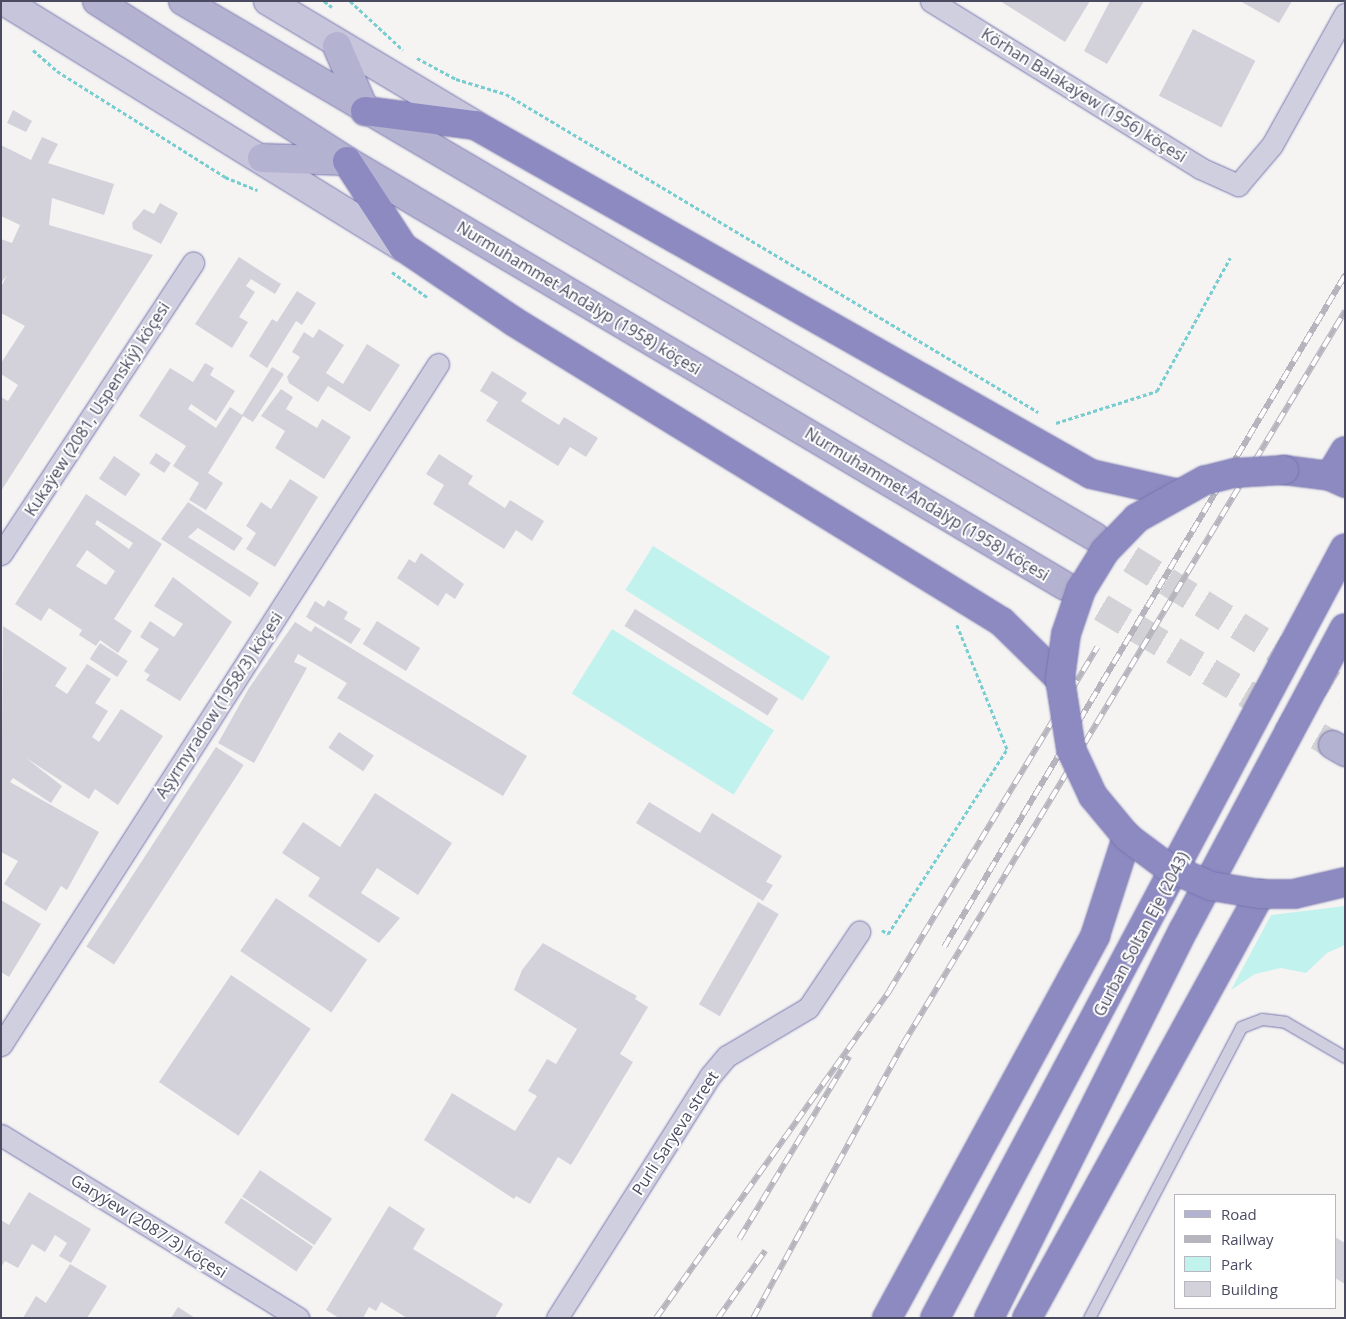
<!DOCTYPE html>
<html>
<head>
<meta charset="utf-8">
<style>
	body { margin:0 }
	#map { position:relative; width:1346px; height:1319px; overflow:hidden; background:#f5f4f3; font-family:"Open Sans",sans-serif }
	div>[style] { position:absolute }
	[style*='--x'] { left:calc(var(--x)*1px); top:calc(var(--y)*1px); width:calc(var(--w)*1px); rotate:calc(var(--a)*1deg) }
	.green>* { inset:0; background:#c2f2ee; transform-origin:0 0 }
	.building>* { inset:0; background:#d3d2da; transform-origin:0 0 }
	.primary-tunnel>* { height:28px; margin-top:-14px; transform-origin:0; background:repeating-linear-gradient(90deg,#d3d2d6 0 28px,transparent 0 42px) }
	.path>* { height:3px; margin-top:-1.5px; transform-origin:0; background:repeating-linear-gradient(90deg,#78cdd1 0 4px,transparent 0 6.5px) }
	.roads { filter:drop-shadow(0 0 1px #7875ae) drop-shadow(0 0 1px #7875ae) }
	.lane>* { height:11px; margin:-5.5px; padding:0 5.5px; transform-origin:5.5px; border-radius:5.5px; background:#cfcfdf }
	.street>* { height:21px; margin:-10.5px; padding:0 10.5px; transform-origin:10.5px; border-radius:10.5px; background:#cfcfdf }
	.secondary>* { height:28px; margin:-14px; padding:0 14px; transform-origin:14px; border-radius:14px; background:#c7c5db }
	.primary>* { height:28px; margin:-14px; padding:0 14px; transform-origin:14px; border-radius:14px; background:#b3b2d1 }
	.highway>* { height:28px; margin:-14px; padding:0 14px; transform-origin:14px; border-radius:14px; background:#8d8ac2 }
	.rail>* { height:5.5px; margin-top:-2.75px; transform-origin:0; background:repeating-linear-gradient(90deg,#fff 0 11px,#b6b5bd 0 22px); box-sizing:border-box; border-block:1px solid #b6b5bd }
	.bridges { filter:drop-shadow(0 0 1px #7875ae) drop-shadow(0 0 1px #7875ae) }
	.highway-bridge>* { height:28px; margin:-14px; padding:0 14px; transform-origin:14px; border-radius:14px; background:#8d8ac2 }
	span { translate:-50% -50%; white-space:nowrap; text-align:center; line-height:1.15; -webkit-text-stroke:4px #fff; paint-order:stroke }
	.street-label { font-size:16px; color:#4a4a61 }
	.frame { position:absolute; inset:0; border:2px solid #4a4a61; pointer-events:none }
	.legend { position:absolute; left:1174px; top:1194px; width:162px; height:115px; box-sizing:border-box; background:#fff; border:1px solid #b7b7c0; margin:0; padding:6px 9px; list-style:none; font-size:15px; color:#4a4a61 }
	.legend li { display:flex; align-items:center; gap:10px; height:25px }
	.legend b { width:25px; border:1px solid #b7b7c0 }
</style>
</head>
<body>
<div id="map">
	<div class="green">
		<i style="left:653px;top:546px;width:209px;height:52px;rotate:32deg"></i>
		<i style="left:612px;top:629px;width:191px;height:76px;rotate:32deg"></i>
		<i style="clip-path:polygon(1345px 906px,1345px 945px,1327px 953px,1306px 973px,1281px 968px,1255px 974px,1231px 990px,1271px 915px)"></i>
	</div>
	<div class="building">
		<i style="clip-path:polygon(1000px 1px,1090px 1px,1065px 42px)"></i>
		<i style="clip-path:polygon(1110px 1px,1144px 1px,1107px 64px,1084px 51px)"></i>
		<i style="clip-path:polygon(1240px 1px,1292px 1px,1279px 23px)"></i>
		<i style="left:1193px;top:29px;width:70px;height:75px;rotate:27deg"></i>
		<i style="clip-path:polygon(13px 110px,32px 121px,26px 132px,7px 123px)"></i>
		<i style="clip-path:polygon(42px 137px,58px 144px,48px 163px,114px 184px,104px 215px,52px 198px,49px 225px,153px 255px,1px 491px,1px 397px,8px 401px,18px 385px,1px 374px,1px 363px,25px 326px,1px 313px,1px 287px,7px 275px,1px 283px,1px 239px,12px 243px,20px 225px,1px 216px,1px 145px,31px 160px)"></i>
		<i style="clip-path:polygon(160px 203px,178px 213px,161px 244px,133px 229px,132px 223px,144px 209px,154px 214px)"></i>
		<i style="clip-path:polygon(239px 257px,281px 284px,275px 294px,251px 279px,246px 286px,255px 292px,239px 317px,248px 322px,232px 348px,195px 324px)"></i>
		<i style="clip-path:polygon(297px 291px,316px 303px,302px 325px,296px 321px,267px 368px,249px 356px,272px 319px,277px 322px)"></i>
		<i style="clip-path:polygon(319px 329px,344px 345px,326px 373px,343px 384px,367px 344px,400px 365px,370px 412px,328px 386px,318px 402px,289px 383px,287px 377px,300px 357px,292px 352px,304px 332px,313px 338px)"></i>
		<i style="clip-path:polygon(205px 363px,214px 368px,210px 375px,235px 391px,216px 421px,191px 404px,188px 409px,216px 428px,230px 407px,242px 415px,272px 367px,284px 374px,253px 422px,243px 416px,208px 473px,223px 483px,206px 510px,189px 500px,199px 483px,173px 466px,186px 446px,139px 416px,170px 368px,193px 382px)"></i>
		<i style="clip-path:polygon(492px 371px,527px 393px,521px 401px,559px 425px,564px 417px,598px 438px,586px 457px,570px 447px,558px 466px,486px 421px,498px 402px,480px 391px)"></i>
		<i style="clip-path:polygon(281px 389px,293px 397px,286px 409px,317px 428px,322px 419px,351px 437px,324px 479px,275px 448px,285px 431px,261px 416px)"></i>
		<i style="left:156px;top:453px;width:18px;height:12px;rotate:34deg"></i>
		<i style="clip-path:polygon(439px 454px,473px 476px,468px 484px,505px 508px,510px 500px,544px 521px,532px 541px,516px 530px,504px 549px,433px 504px,444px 485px,426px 474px)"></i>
		<i style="left:114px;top:456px;width:32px;height:27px;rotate:34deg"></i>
		<i style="clip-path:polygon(290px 479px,318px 497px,275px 567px,246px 549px,256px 533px,246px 526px,261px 502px,271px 509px)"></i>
		<i style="clip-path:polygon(evenodd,86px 494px,162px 544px,114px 619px,132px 631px,118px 653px,100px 640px,96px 646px,79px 635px,82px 630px,49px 608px,41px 621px,15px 604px,86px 494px,97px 520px,133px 543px,129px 549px,95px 524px,97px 520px,86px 494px,87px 550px,115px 571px,106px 585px,76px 566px,87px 550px)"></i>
		<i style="clip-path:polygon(188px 502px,243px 538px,234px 551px,198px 528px,188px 537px,259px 583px,250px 597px,161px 539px)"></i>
		<i style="clip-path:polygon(421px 553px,464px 584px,455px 599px,446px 593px,438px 606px,397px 578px,409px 559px,415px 563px)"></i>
		<i style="clip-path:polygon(173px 577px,232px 622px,180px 701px,146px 680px,150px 675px,144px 671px,159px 649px,140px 637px,150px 621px,174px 637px,183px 624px,154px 606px)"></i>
		<i style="clip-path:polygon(328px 600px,348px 612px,344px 619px,361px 629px,351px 644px,306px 617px,315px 601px,324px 607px)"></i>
		<i style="left:635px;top:609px;width:169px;height:20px;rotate:32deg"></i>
		<i style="left:377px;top:621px;width:51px;height:27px;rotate:32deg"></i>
		<i style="clip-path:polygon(295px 622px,311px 632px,315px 626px,527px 756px,503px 796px,337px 698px,347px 683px,298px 654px,294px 662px,307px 668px,254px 763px,218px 743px,249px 688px)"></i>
		<i style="clip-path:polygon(3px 626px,67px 668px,55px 686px,67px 694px,87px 664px,111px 679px,95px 703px,108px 711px,92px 737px,99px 742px,121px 709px,163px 736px,118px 805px,95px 789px,89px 799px,26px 758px,62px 786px,51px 803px,13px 778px,10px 782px,99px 832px,67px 890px,61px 886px,46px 911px,4px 884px,18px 861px,1px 852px)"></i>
		<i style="left:100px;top:643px;width:33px;height:19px;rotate:33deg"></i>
		<i style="left:339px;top:732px;width:42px;height:19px;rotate:34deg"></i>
		<i style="left:216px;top:747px;width:33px;height:238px;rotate:33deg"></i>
		<i style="clip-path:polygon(375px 793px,452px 843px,418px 895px,377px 868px,361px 893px,400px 918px,379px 943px,308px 896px,320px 878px,282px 853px,303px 822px,340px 847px)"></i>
		<i style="clip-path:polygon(649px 802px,700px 833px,712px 813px,782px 856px,766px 882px,773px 885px,763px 901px,636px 823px)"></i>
		<i style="left:276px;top:898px;width:110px;height:64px;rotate:34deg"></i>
		<i style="clip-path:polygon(1px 900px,41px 924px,9px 977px,1px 972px)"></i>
		<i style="left:758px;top:902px;width:24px;height:118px;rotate:30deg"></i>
		<i style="clip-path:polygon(543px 943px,637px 996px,635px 999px,648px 1007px,620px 1054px,633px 1062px,571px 1165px,558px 1157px,530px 1204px,516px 1196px,514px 1199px,424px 1140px,452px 1093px,515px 1131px,537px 1096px,528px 1091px,547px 1059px,556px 1064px,577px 1029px,514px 990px,522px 970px)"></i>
		<i style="left:231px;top:975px;width:96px;height:129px;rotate:34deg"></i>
		<i style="left:260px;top:1170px;width:87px;height:32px;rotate:34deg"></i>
		<i style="clip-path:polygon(29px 1192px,91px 1229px,71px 1263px,59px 1256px,67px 1243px,55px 1235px,45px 1252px,32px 1244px,18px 1268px,5px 1261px,1px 1267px,1px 1220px,9px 1225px)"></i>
		<i style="left:241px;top:1198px;width:87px;height:30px;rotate:34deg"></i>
		<i style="clip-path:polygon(389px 1206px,425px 1229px,413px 1249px,503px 1304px,495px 1318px,407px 1318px,381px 1302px,376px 1311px,369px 1307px,363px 1318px,339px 1318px,326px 1310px)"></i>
		<i style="clip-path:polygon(1335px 1237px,1345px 1243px,1345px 1284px,1335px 1278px)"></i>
		<i style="clip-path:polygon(70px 1264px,107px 1286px,87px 1318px,23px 1318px,36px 1296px,46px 1303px)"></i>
		<i style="clip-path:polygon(178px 1307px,195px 1318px,171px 1318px)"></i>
	</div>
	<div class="primary-tunnel">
		<i style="--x:1095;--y:537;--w:294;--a:31.8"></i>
		<i style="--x:1065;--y:586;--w:312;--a:30.7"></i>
	</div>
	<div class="path">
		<i style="--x:324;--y:1;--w:10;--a:37"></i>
		<i style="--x:350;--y:1;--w:72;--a:42.8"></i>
		<i style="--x:33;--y:50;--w:32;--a:41"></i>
		<i style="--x:57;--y:71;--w:199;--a:32.2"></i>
		<i style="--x:225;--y:177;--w:35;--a:22"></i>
		<i style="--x:417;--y:58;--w:44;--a:28.3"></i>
		<i style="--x:456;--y:79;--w:52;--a:16.7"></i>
		<i style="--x:506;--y:94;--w:620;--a:30.87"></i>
		<i style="--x:392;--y:272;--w:43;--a:35.5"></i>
		<i style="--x:1056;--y:423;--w:106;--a:-17.6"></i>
		<i style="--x:1157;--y:391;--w:152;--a:-61.2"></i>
		<i style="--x:882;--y:930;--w:7;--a:34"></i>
		<i style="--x:888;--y:934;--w:220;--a:-57.2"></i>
		<i style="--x:1007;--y:749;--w:134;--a:-112"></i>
	</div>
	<div class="roads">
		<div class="lane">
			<i style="--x:1089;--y:1318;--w:328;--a:-62.4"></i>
			<i style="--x:1241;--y:1027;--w:22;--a:-21"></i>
			<i style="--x:1262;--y:1019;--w:23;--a:7"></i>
			<i style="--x:1285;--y:1022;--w:69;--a:30.3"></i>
		</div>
		<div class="street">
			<i style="--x:931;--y:1;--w:317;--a:31.8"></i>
			<i style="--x:1200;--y:168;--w:42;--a:24.1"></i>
			<i style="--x:1238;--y:185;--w:52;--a:-49.6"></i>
			<i style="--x:1272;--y:145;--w:150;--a:-60.9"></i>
			<i style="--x:1;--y:554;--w:349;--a:-56.6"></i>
			<i style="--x:1;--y:1045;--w:809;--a:-57.31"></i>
			<i style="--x:1;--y:1135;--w:349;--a:31.6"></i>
			<i style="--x:557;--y:1318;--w:286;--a:-57.7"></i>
			<i style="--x:710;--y:1076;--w:26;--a:-50"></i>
			<i style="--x:727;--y:1056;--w:94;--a:-30.7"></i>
			<i style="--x:808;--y:1008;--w:92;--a:-56.1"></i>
		</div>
		<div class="secondary">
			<i style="--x:4;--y:1;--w:469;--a:31.7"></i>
			<i style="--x:268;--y:1;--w:241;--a:30.9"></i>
		</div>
		<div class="primary">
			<i style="--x:97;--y:1;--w:297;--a:32.6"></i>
			<i style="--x:347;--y:161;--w:834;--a:30.62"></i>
			<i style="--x:183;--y:1;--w:1058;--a:30.44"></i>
			<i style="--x:337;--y:46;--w:71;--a:66.7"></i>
			<i style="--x:262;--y:158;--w:85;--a:2"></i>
			<i style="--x:1333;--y:745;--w:14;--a:30"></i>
		</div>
		<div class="highway">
			<i style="--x:365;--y:111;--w:111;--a:7.3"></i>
			<i style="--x:475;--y:125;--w:708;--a:29.53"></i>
			<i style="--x:1091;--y:474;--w:86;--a:12.7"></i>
			<i style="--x:347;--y:161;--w:103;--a:56.9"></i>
			<i style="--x:403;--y:247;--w:133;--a:33.9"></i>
			<i style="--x:513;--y:321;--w:574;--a:31.61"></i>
			<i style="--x:1002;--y:622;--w:81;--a:44.5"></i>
			<i style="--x:1284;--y:470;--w:46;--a:7.4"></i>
			<i style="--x:1330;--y:476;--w:17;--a:25"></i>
			<i style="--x:1330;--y:476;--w:29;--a:-59"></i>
			<i style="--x:887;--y:1318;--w:435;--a:-61.4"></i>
			<i style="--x:1095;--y:936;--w:104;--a:-72.1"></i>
			<i style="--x:935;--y:1318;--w:872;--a:-61.97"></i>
			<i style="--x:989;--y:1318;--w:435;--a:-63.4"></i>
			<i style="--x:1184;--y:929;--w:341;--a:-61.9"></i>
			<i style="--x:1027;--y:1318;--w:484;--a:-61.2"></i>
		</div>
	</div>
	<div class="rail">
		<i style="--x:944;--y:947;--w:783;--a:-59.17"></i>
		<i style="--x:739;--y:1239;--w:213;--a:-58.9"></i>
		<i style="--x:656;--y:1318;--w:402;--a:-54.5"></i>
		<i style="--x:889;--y:991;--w:402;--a:-58.8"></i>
		<i style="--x:718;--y:1318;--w:82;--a:-55"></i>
		<i style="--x:753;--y:1318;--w:312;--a:-61.3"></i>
		<i style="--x:903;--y:1044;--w:856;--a:-58.91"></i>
	</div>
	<div class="bridges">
		<div class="highway-bridge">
			<i style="--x:1284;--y:470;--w:50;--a:176.6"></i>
			<i style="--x:1234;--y:473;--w:30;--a:166"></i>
			<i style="--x:1205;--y:480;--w:78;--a:150.8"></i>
			<i style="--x:1137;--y:518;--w:46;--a:134.1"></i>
			<i style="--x:1105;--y:551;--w:46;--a:121.6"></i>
			<i style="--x:1081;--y:590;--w:46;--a:108.8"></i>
			<i style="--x:1066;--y:634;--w:45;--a:97.6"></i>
			<i style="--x:1060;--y:679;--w:71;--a:81.1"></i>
			<i style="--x:1071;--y:749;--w:52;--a:64.9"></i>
			<i style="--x:1093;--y:796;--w:53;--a:50.3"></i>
			<i style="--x:1127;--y:837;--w:49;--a:36.6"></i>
			<i style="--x:1166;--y:866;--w:49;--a:24"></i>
			<i style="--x:1211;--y:886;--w:50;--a:9.3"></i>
			<i style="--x:1260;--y:894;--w:34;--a:0"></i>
			<i style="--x:1294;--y:894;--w:52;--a:-13.2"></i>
		</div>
	</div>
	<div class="street-label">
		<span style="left:1084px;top:95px;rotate:32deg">Körhan Balakaýew (1956) köçesi</span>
		<span style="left:579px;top:298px;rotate:31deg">Nurmuhammet Andalyp (1958) köçesi</span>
		<span style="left:97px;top:409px;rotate:-57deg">Kukaýew (2081, Uspenskiý) köçesi</span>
		<span style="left:927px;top:504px;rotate:31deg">Nurmuhammet Andalyp (1958) köçesi</span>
		<span style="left:219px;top:705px;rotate:-57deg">Aşyrmyradow (1958/3) köçesi</span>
		<span style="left:1141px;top:934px;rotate:-62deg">Gurban Soltan Eje (2043)</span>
		<span style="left:675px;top:1133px;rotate:-57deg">Purli Saryeva street</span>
		<span style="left:149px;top:1226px;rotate:32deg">Garyýew (2087/3) köçesi</span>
	</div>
	<div class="frame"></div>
	<ul class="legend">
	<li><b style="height:6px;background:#b3b2d1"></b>Road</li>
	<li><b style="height:6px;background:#b6b5bd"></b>Railway</li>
	<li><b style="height:14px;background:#c2f2ee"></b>Park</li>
	<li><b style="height:14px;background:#d3d2da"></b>Building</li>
	</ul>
</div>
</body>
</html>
